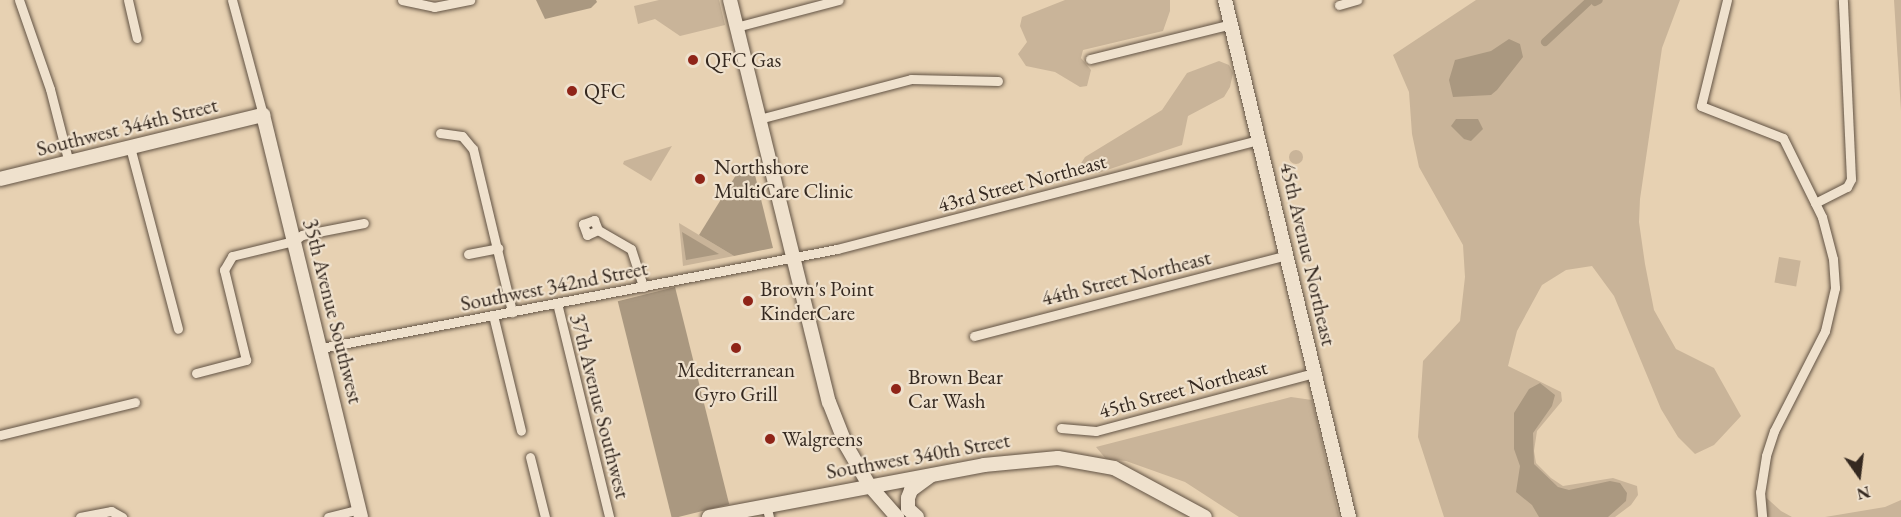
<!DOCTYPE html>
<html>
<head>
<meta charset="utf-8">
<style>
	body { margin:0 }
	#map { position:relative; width:1901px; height:517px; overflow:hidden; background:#e7d1b2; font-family:"EB Garamond",serif }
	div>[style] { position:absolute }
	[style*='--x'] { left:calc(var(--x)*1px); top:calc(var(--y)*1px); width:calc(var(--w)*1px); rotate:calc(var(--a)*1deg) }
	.green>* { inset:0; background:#c9b499; transform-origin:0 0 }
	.round { border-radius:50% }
	.water>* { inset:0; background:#aa9880; transform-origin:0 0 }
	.canal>* { height:8px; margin:-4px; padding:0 4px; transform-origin:4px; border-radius:4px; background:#aa9880 }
	.roads { filter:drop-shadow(0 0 2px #625344) drop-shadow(0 0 2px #625344) }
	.street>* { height:9px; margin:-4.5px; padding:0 4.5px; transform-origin:4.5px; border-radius:4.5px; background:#efe1cd }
	.secondary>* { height:14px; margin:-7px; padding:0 7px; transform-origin:7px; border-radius:7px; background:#efe1cd }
	.dots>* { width:16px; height:16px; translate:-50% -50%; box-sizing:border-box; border:3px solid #efe1cd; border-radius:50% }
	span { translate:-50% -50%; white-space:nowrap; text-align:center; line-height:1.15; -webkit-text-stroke:4.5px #efe1cd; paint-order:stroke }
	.poi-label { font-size:21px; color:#352920 }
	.left { translate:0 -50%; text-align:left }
	.street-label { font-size:21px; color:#352920 }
	.north { position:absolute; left:1829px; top:445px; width:60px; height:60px; -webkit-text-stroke:4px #efe1cd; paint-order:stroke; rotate:166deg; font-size:16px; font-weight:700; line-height:24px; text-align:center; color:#352920 }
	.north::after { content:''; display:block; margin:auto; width:21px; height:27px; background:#352920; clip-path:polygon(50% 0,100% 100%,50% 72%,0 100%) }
</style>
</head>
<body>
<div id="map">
	<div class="green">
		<i style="clip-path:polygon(659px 0,719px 0,725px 25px,680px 36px,655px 19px,638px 24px,634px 6px)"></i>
		<i style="clip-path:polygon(1065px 0,1170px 0,1170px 11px,1163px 31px,1083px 50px,1081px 58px,1091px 70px,1087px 86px,1080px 87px,1055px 72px,1026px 66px,1018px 54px,1027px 42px,1020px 26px,1022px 17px)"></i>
		<i style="clip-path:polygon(1476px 0,1680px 0,1662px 48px,1640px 199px,1639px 222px,1645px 264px,1654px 310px,1676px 349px,1714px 368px,1741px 416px,1714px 445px,1695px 454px,1678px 437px,1661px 409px,1614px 296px,1592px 266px,1566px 270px,1542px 285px,1517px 331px,1508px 366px,1561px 392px,1562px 401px,1537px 431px,1534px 451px,1536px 463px,1551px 478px,1563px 486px,1613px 478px,1637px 486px,1638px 495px,1631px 505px,1615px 517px,1444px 517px,1418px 437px,1423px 361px,1460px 321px,1465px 277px,1463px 245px,1419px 167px,1412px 134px,1409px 92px,1393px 55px)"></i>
		<i style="clip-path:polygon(1894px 0,1901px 0,1901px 111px)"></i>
		<i style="clip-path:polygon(1219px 61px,1229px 65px,1233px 73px,1230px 87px,1224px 97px,1188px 116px,1182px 145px,1098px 173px,1084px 172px,1080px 165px,1085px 157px,1162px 110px,1187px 73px)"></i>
		<i style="clip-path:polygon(672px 146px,651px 181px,623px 164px,624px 161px)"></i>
		<i class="round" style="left:1289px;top:150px;width:14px;height:14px"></i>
		<i style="clip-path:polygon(679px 223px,734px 256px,683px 266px)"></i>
		<i style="left:1779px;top:257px;width:22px;height:26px;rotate:10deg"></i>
		<i style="clip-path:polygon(1291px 397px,1312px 400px,1339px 517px,1239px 517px,1185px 482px,1126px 461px,1106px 459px,1096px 447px)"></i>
		<i style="clip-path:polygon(1760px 492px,1781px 511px,1792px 517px,1762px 517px)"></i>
		<i style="clip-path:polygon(1901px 500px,1901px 517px,1825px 517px,1885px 507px)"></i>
	</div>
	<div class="water">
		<i style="clip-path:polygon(536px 0,596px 0,597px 2px,591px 8px,545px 19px)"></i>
		<i style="clip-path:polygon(1509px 39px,1520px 44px,1523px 57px,1497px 90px,1491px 95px,1453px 97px,1449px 80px,1455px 60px,1491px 51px)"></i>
		<i style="clip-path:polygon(1456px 119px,1478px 119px,1483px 129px,1471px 141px,1464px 139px,1451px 126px)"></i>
		<i style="clip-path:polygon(754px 171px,773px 248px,734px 256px,699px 235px,736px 175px)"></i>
		<i style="clip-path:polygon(682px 232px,719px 254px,686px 260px)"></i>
		<i style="left:675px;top:287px;width:224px;height:59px;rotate:76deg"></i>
		<i style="clip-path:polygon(1540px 383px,1555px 395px,1552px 406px,1533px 433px,1534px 464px,1558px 487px,1569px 490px,1610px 481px,1620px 483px,1627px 493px,1626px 501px,1608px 517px,1539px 517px,1532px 505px,1516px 492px,1520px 466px,1514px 449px,1514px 413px,1529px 389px)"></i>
	</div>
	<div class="canal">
		<i style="--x:1595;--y:2;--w:4;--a:-27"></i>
		<i style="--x:1545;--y:42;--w:59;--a:-42.9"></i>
	</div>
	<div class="roads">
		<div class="street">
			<i style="--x:19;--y:0;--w:94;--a:70.8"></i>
			<i style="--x:50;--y:89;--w:76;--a:75.6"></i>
			<i style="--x:128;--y:0;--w:39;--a:77"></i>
			<i style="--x:232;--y:0;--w:119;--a:74.9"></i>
			<i style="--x:402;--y:0;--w:33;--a:12"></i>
			<i style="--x:434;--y:7;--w:37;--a:-11"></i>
			<i style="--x:1727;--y:0;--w:109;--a:103.8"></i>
			<i style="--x:1701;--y:106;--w:88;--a:21.3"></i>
			<i style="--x:1783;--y:138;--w:88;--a:63.7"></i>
			<i style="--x:1822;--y:217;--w:43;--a:75.3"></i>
			<i style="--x:1833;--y:259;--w:29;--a:86"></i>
			<i style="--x:1835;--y:288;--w:44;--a:103.1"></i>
			<i style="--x:1825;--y:331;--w:112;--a:117"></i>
			<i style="--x:1774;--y:431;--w:26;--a:108"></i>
			<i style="--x:1766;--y:456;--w:36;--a:99"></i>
			<i style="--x:1760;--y:492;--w:25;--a:85"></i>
			<i style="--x:1339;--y:5;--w:19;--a:-16"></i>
			<i style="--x:736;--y:27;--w:106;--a:-14.7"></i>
			<i style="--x:1090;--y:59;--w:145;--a:-13.9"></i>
			<i style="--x:759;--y:119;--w:157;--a:-14.7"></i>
			<i style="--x:911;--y:79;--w:87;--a:1.3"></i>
			<i style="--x:440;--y:133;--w:22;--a:8"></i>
			<i style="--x:462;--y:136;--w:17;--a:50"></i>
			<i style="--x:473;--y:149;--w:168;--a:76.5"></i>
			<i style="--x:130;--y:147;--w:188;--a:75.2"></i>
			<i style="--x:1815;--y:203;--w:36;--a:-27"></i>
			<i style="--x:1847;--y:187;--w:9;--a:-63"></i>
			<i style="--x:1851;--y:179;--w:179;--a:-92.6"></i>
			<i style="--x:598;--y:230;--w:12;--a:156"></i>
			<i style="--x:587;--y:235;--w:12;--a:-110"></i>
			<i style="--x:583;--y:224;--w:12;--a:-20"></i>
			<i style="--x:594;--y:220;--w:11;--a:68"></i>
			<i style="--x:598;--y:230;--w:38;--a:30"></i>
			<i style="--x:631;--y:249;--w:40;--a:72"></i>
			<i style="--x:468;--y:254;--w:31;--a:-11"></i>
			<i style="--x:557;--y:303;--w:220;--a:76.3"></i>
			<i style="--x:493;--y:315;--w:119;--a:76.4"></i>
			<i style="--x:974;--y:336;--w:324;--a:-14.5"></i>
			<i style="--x:321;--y:348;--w:525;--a:-10.86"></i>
			<i style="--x:837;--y:249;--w:436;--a:-14.5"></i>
			<i style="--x:196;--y:373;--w:52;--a:-14.6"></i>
			<i style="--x:246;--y:360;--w:93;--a:-103.7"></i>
			<i style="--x:224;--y:270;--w:16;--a:-60"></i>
			<i style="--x:232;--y:256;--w:64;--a:-13.6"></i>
			<i style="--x:294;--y:241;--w:10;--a:-37"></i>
			<i style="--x:302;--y:235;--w:63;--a:-11"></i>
			<i style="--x:1061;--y:428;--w:35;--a:5"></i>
			<i style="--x:1096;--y:431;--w:226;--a:-14.9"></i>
			<i style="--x:0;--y:435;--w:139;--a:-13.7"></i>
			<i style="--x:530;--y:457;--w:62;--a:76"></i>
			<i style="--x:766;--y:505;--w:12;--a:76"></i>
			<i style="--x:80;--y:517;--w:32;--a:-11"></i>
			<i style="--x:111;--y:511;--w:13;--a:29"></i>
			<i style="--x:328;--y:517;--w:32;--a:-14"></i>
		</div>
		<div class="secondary">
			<i style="--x:730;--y:0;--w:414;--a:76.2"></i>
			<i style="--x:829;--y:402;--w:46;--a:68.4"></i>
			<i style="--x:846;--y:445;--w:46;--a:60.1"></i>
			<i style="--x:869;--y:485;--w:43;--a:48.8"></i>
			<i style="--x:1225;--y:0;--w:532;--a:76.51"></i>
			<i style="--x:0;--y:179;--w:271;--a:-13.7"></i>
			<i style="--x:263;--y:115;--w:414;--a:76.3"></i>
			<i style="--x:709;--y:517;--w:280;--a:-10.7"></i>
			<i style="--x:984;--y:465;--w:74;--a:-5.4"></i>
			<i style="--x:1058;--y:458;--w:57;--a:10.1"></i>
			<i style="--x:1114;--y:468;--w:103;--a:28.3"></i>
			<i style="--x:917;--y:517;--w:12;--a:-138"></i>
			<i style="--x:908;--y:509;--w:11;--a:-90"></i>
			<i style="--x:908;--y:498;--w:9;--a:-69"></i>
			<i style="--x:911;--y:490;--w:24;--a:-36"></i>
		</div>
	</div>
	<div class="dots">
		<i style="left:693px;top:60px;background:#8f2418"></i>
		<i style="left:572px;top:91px;background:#8f2418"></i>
		<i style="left:700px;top:179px;background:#8f2418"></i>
		<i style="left:748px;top:301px;background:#8f2418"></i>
		<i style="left:736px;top:348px;background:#8f2418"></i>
		<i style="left:896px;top:389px;background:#8f2418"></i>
		<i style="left:770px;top:439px;background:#8f2418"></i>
	</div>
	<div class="poi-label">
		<span class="left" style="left:705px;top:60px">QFC Gas</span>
		<span class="left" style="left:584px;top:91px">QFC</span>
		<span class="left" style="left:714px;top:179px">Northshore<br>MultiCare Clinic</span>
		<span class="left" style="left:760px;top:301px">Brown's Point<br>KinderCare</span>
		<span style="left:736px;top:382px">Mediterranean<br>Gyro Grill</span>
		<span class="left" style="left:908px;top:389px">Brown Bear<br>Car Wash</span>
		<span class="left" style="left:782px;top:439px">Walgreens</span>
	</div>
	<div class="street-label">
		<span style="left:127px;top:127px;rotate:-14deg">Southwest 344th Street</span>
		<span style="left:1022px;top:183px;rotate:-15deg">43rd Street Northeast</span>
		<span style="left:1308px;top:254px;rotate:77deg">45th Avenue Northeast</span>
		<span style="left:1126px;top:278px;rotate:-14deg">44th Street Northeast</span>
		<span style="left:554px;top:286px;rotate:-11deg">Southwest 342nd Street</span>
		<span style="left:333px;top:311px;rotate:76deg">35th Avenue Southwest</span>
		<span style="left:1183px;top:389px;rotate:-15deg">45th Street Northeast</span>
		<span style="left:600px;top:406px;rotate:76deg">37th Avenue Southwest</span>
		<span style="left:918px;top:456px;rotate:-10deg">Southwest 340th Street</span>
	</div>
	<div class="north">N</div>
</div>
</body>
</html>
